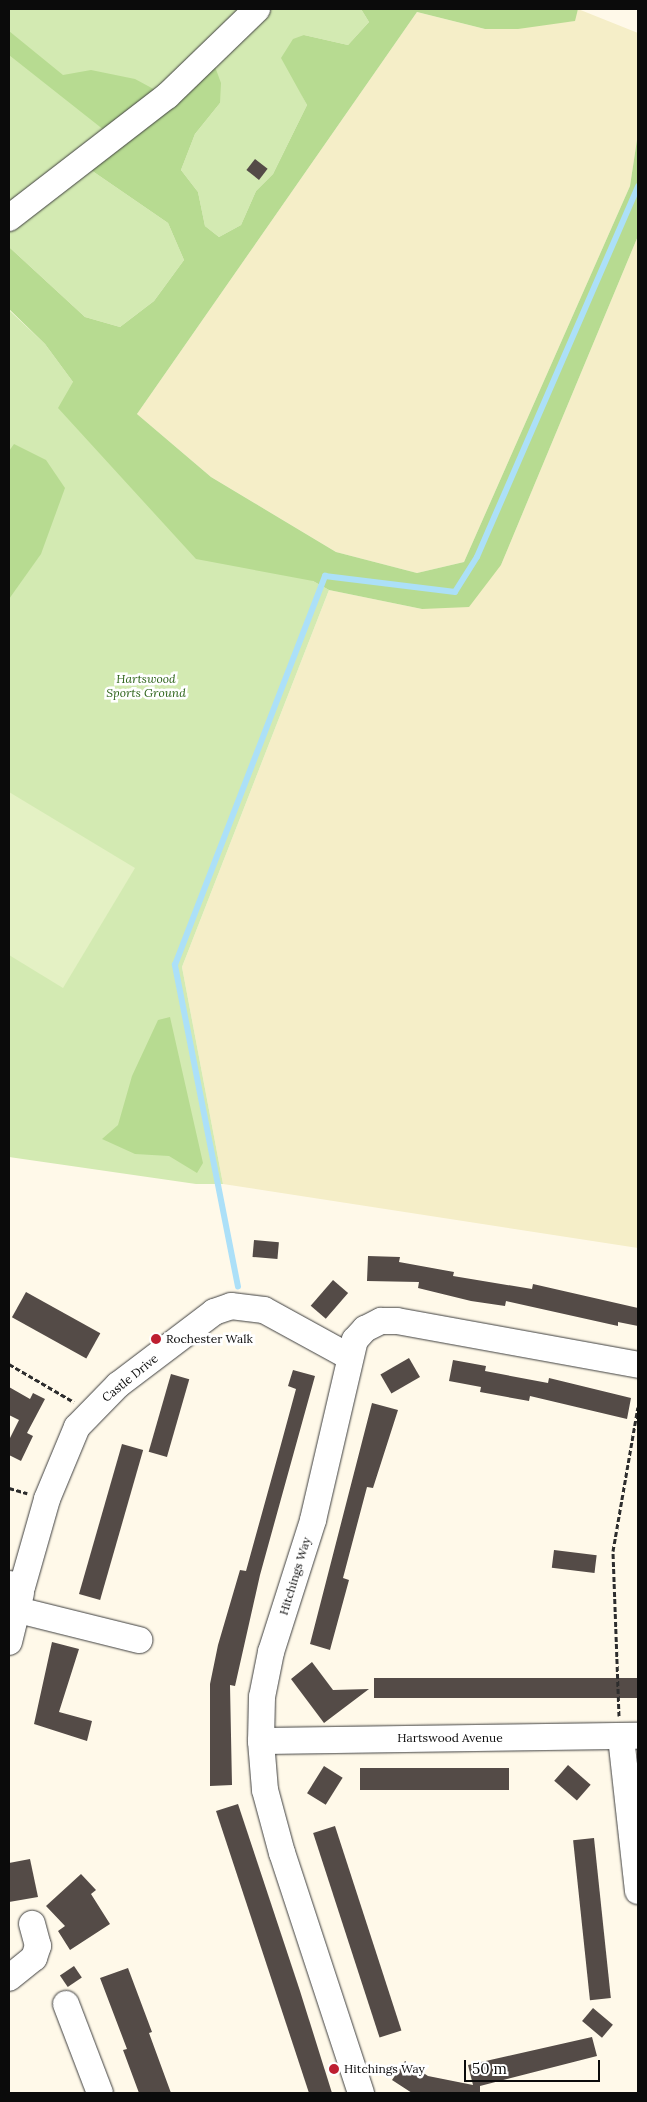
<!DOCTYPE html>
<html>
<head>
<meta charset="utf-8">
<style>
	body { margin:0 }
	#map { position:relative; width:647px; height:2102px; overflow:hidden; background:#fff9e9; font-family:Lora,serif }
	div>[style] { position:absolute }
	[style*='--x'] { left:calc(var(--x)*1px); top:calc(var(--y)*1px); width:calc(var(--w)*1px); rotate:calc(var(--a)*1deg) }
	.farmland>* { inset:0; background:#f5eec8 }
	.green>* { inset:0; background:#d3eab2 }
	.forest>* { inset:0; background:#b7db91 }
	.pitch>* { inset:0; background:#e4f1c4 }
	.stream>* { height:5.5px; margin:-2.75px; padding:0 2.75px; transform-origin:2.75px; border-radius:2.75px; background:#ace0f8 }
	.building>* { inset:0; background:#544b47; transform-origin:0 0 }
	.path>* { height:3px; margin-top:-1.5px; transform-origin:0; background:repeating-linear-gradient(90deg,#2d2d2d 0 5px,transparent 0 7.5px) }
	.roads { filter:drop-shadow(0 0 1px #3e3e3e) drop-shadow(0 0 1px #3e3e3e) }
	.minor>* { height:26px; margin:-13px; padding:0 13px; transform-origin:13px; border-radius:13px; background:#fff }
	.dots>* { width:14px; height:14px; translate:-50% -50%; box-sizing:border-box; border:2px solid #fff; border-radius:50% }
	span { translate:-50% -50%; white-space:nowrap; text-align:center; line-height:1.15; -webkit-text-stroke:5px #fff; paint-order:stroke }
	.park-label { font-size:12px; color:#2e641a; font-style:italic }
	.poi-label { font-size:12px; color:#0b0b0b }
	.left { translate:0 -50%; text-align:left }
	.street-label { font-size:12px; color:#0b0b0b }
	.frame { position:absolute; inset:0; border:10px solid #0b0b0b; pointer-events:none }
	.scale { position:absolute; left:464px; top:2060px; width:136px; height:22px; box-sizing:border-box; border:2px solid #0b0b0b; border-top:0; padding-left:6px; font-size:15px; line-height:18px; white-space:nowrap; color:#0b0b0b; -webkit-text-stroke:4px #fff; paint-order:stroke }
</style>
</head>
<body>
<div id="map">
	<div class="farmland">
		<i style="clip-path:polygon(578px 9px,638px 33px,638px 133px,630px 186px,464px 562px,417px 573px,336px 552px,211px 477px,137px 414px,417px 12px,485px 29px,574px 21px)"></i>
		<i style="clip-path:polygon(638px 236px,638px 1248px,223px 1184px,182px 967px,329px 590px,422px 609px,501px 565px)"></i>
	</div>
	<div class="green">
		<i style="clip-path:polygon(9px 9px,243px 9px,207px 52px,9px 209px)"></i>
		<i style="clip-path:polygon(269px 9px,361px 9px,369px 22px,348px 45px,304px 35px,296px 83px,307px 105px,273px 174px,256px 191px,241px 225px,219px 237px,205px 226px,198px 192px,181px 170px,195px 134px,220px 103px,214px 64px)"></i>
		<i style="clip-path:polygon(88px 168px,168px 223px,184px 260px,154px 301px,120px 327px,85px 317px,9px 247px,9px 228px)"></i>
		<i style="clip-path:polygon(9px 310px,45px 344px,73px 382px,313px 581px,329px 590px,182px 967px,223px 1184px,196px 1184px,9px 1157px)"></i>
	</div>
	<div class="forest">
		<i style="clip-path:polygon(361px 9px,578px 9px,575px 21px,518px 29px,485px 29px,417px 12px,137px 414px,211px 477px,336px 552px,417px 573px,464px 562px,630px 186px,638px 133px,638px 236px,501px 565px,469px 607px,422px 609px,329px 590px,313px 581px,196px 559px,58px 408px,73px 382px,45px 344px,9px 309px,9px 247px,85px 317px,120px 327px,154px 301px,184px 260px,168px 223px,88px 168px,214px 64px,221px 83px,220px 103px,195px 134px,181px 170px,198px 192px,205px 226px,219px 237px,241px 225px,256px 191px,273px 174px,307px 105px,281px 58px,293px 39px,304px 35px,348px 45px,369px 22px)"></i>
		<i style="clip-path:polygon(9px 31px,63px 75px,91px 70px,135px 79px,161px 93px,109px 134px,9px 55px)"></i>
		<i style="clip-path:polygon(14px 444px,46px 460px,65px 488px,41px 554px,9px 599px,9px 451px)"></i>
		<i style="clip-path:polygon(170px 1017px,203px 1163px,197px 1173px,169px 1156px,135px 1154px,102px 1139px,118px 1125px,132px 1076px,158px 1020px)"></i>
	</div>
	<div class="pitch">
		<i style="clip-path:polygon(9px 792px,135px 868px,63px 988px,9px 955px)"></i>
	</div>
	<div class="stream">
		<i style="--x:238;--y:1287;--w:328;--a:-101.1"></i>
		<i style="--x:175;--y:965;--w:417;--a:-68.9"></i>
		<i style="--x:325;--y:576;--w:131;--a:7"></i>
		<i style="--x:455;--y:592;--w:41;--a:-57.8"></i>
		<i style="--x:477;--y:557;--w:404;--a:-66.5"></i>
	</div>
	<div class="building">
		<i style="left:255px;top:159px;width:16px;height:14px;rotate:38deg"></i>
		<i style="left:254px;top:1240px;width:25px;height:17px;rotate:5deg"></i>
		<i style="clip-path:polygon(368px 1256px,400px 1257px,399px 1262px,454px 1272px,453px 1276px,532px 1289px,533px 1284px,638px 1308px,638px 1326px,618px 1322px,618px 1326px,506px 1301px,505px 1306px,471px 1301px,418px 1288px,419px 1282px,367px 1281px)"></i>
		<i style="left:333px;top:1280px;width:20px;height:34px;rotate:41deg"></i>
		<i style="left:26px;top:1292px;width:85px;height:29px;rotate:29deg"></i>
		<i style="left:409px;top:1358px;width:22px;height:33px;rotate:60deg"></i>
		<i style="clip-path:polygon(453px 1360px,486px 1366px,485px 1371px,548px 1383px,549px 1378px,631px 1398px,627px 1419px,530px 1396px,529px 1401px,480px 1392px,481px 1387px,449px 1381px)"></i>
		<i style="clip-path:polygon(293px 1370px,315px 1376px,260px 1575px,235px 1686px,230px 1685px,232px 1785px,210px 1786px,210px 1684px,218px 1645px,240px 1570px,246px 1571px,280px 1448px,296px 1389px,288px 1386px)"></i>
		<i style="left:171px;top:1374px;width:19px;height:81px;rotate:16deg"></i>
		<i style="clip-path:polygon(9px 1387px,30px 1399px,33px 1393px,45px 1399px,27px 1433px,33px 1436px,21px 1461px,9px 1455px,9px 1440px,19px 1420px,9px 1415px)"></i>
		<i style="clip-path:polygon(372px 1403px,398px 1410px,373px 1488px,367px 1487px,343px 1578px,349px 1580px,330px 1650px,310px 1644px)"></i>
		<i style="left:122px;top:1444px;width:22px;height:156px;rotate:16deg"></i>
		<i style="left:554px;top:1550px;width:43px;height:18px;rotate:7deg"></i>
		<i style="clip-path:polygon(52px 1642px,79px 1649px,59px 1712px,92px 1721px,87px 1741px,34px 1724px)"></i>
		<i style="clip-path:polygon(312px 1662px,333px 1690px,369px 1689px,324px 1723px,291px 1679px)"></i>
		<i style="left:638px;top:1678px;width:20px;height:264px;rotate:90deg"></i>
		<i style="left:568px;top:1765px;width:30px;height:21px;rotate:41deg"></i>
		<i style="left:324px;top:1766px;width:22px;height:32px;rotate:32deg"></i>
		<i style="left:360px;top:1768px;width:149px;height:22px"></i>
		<i style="clip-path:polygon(238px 1804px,300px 1991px,332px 2093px,309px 2093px,216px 1811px)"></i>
		<i style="left:335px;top:1826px;width:215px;height:23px;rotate:72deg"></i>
		<i style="left:594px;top:1838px;width:161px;height:21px;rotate:84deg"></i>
		<i style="clip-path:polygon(30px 1859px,38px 1897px,9px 1902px,9px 1863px)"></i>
		<i style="clip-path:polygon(81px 1874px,96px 1890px,91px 1894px,110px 1924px,70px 1950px,58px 1931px,65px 1926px,46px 1906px)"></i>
		<i style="left:74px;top:1966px;width:14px;height:17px;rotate:56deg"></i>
		<i style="clip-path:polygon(128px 1968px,152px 2032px,149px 2033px,171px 2093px,139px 2093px,123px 2050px,127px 2049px,100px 1978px)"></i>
		<i style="left:593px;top:2008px;width:26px;height:17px;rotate:40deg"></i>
		<i style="clip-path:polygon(592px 2037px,597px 2056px,480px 2086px,480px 2093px,412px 2093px,392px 2080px,405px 2061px,428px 2076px,473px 2085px,468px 2065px)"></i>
	</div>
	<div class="path">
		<i style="--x:9;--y:1364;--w:75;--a:30.3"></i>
		<i style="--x:9;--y:1488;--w:19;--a:16"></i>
		<i style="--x:619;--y:1716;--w:165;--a:-92.1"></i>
		<i style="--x:613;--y:1551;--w:146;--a:-80.2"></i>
	</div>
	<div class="roads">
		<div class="minor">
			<i style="--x:9;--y:218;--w:200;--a:-37.7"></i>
			<i style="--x:167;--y:96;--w:125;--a:-44"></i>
			<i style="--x:9;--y:1584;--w:13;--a:13"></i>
			<i style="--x:22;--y:1587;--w:91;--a:-74.1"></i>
			<i style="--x:47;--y:1499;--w:78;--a:-67.4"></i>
			<i style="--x:77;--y:1427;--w:59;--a:-45.7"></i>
			<i style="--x:118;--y:1385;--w:121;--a:-37.2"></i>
			<i style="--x:214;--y:1312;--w:18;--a:-19"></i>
			<i style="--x:231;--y:1306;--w:33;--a:7"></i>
			<i style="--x:264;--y:1310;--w:98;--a:28.7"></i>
			<i style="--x:18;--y:1610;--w:125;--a:13.9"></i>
			<i style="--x:9;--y:1642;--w:50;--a:-76.2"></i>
			<i style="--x:621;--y:1737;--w:155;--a:83.7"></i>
			<i style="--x:261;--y:1741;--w:377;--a:-0.8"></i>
			<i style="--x:9;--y:1978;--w:32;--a:-39"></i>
			<i style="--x:34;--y:1958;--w:13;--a:-72"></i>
			<i style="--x:38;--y:1946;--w:23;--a:-105"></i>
			<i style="--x:66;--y:2004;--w:95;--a:69.1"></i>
			<i style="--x:361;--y:2093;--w:253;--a:-108.2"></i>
			<i style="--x:282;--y:1853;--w:65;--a:-105.1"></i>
			<i style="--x:265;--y:1790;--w:49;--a:-94.7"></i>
			<i style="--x:261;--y:1741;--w:44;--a:-88.7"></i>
			<i style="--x:262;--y:1697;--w:46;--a:-78.7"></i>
			<i style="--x:271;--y:1652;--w:139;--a:-72.3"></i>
			<i style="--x:313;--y:1520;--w:185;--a:-76.9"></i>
			<i style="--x:355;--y:1340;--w:15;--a:-48"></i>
			<i style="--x:365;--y:1329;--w:18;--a:-27"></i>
			<i style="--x:381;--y:1321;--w:16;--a:0"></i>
			<i style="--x:397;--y:1321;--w:245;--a:10.3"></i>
		</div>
	</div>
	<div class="dots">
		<i style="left:156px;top:1339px;background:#be1f31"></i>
		<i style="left:334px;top:2069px;background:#be1f31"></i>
	</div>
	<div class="park-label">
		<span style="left:146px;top:686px">Hartswood<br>Sports Ground</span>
	</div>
	<div class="poi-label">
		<span class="left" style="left:166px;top:1339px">Rochester Walk</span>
		<span class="left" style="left:344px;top:2069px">Hitchings Way</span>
	</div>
	<div class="street-label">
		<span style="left:130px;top:1378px;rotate:-39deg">Castle Drive</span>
		<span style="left:295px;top:1576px;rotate:-73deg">Hitchings Way</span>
		<span style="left:450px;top:1738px">Hartswood Avenue</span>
	</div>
	<div class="frame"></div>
	<div class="scale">50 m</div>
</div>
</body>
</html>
